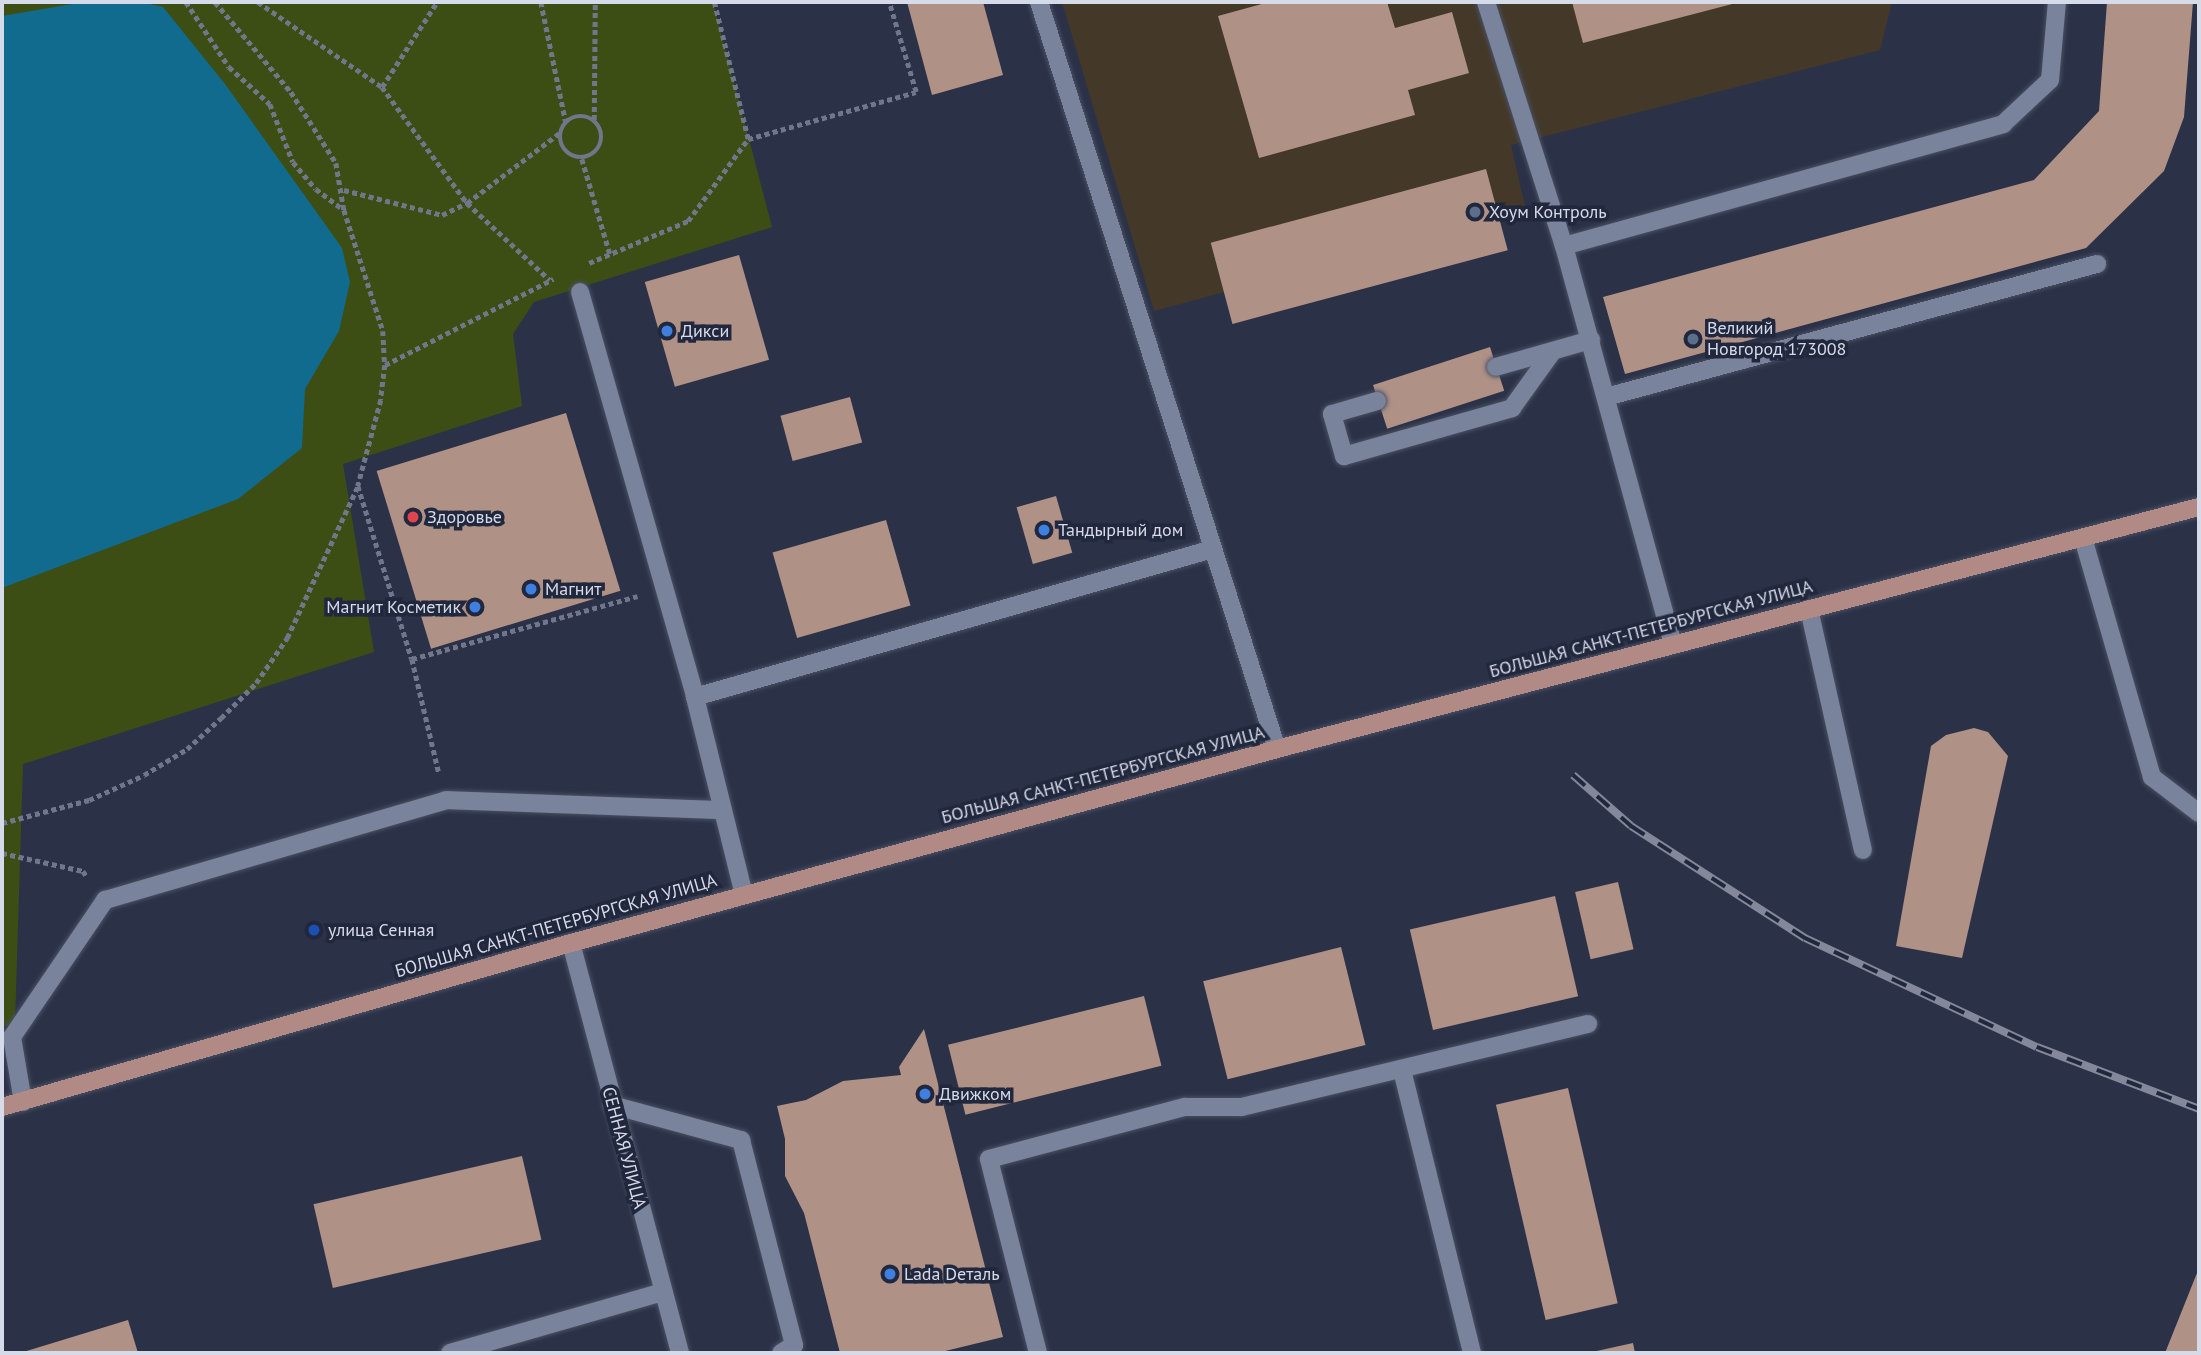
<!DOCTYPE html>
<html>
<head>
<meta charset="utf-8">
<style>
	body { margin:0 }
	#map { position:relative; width:2201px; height:1355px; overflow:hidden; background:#2b3248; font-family:"PT Sans",sans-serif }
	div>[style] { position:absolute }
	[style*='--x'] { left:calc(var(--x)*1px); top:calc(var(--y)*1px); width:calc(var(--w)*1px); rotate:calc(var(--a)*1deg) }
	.industrial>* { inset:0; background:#443929 }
	.green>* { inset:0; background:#3d4e15 }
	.water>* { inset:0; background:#116b8f }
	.building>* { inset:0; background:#af9186; transform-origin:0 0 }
	.path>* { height:4.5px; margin-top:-2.25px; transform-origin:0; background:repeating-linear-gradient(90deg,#71778a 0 5px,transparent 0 8.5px) }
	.path>.ring { margin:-2.25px; padding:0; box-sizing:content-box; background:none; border:4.5px solid #71778a; border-radius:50% }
	.roads { filter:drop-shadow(0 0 2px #4a5062) drop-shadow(0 0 2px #4a5062) }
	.service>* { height:18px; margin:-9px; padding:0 9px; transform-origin:9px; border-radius:9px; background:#7a839c }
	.minor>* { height:18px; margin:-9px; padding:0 9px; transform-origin:9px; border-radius:9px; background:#7a839c }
	.primary>* { height:18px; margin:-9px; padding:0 9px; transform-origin:9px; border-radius:9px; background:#b18a86 }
	.rail>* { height:8px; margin-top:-4px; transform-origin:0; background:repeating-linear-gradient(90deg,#21283d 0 16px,#83899b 0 32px); box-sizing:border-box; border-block:2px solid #83899b }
	.dots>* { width:19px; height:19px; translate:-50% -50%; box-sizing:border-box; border:4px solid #21283d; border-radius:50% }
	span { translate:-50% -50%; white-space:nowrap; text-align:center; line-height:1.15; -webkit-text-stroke:7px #21283d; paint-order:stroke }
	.poi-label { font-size:18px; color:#d6dbe9 }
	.left { translate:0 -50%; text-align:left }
	.right { translate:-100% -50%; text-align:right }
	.street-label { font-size:18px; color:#d6dbe9 }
	.frame { position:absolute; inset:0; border:4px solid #d6dbe9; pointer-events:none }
</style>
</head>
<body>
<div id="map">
	<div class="industrial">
		<i style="clip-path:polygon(1062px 2px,1892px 2px,1880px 50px,1511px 145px,1526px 211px,1154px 311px)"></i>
	</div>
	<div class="green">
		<i style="clip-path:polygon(2px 2px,713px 2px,772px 227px,534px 302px,513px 334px,522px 406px,343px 464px,374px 652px,23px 764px,15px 1023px,2px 1027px)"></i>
	</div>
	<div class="water">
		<i style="clip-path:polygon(84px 2px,141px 2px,163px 7px,225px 84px,342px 248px,350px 282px,339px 331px,305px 389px,302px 448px,238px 499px,2px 588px,2px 16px)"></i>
	</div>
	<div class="building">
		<i style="clip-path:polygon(907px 2px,983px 2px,1003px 75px,932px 95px)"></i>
		<i style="clip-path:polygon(1269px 2px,1387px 2px,1395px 28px,1452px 12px,1469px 73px,1408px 90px,1415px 115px,1259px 158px,1218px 16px)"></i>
		<i style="clip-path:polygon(1572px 2px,1736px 2px,1736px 3px,1583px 43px)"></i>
		<i style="clip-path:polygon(2107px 2px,2193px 2px,2184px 117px,2164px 171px,2086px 248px,1625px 374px,1603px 297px,2034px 180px,2099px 111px)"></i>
		<i style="left:1486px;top:169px;width:84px;height:285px;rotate:75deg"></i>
		<i style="left:739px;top:255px;width:109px;height:98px;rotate:74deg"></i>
		<i style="left:1490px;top:347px;width:46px;height:123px;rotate:72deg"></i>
		<i style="left:850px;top:397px;width:47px;height:72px;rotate:75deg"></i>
		<i style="left:566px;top:413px;width:186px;height:198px;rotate:73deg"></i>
		<i style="left:1056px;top:496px;width:59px;height:41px;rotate:74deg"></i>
		<i style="left:886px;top:520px;width:89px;height:118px;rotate:74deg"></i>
		<i style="clip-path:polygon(1974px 728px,1988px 732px,2008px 756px,1962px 958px,1896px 946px,1931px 746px,1946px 735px)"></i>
		<i style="left:1618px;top:882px;width:69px;height:44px;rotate:77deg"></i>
		<i style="left:1555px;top:896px;width:103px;height:149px;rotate:77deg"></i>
		<i style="left:1341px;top:947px;width:101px;height:142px;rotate:76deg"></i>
		<i style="left:1144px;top:996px;width:72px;height:202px;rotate:76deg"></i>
		<i style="clip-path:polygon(924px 1029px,1003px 1337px,937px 1353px,840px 1353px,804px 1213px,785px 1176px,785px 1139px,777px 1106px,806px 1100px,843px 1081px,901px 1075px,899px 1067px)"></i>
		<i style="left:1568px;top:1088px;width:221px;height:74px;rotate:77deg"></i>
		<i style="left:522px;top:1156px;width:86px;height:214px;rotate:77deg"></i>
		<i style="clip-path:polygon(2199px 1268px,2199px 1353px,2165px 1353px)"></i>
		<i style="clip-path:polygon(128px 1320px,138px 1353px,20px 1353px)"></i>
		<i style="clip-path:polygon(1633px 1343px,1635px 1353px,1592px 1353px,1592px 1352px)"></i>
	</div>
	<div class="path">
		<i style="--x:186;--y:2;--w:78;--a:56.5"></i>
		<i style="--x:229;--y:67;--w:55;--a:42.1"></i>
		<i style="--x:270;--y:104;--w:62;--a:68.4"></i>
		<i style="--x:293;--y:162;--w:35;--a:50"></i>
		<i style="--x:316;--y:189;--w:35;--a:37"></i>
		<i style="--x:215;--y:2;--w:118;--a:49.8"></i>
		<i style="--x:291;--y:92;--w:84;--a:57.6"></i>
		<i style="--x:336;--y:163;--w:48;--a:80.3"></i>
		<i style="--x:344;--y:210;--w:127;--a:72.1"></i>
		<i style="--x:383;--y:331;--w:34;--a:87"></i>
		<i style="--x:385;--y:365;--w:35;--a:97"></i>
		<i style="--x:381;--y:400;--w:89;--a:105"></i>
		<i style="--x:358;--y:486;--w:181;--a:72.7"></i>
		<i style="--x:412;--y:659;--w:234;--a:-15.6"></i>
		<i style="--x:258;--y:2;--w:150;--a:34.4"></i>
		<i style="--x:382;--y:87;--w:144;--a:53.8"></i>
		<i style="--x:467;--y:203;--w:118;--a:-37.1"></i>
		<i style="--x:541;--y:2;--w:124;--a:78.3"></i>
		<i style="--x:382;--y:87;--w:101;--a:-57.1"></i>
		<i class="ring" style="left:560px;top:116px;width:37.5px;height:37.5px"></i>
		<i style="--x:594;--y:120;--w:118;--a:-89.5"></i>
		<i style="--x:748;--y:139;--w:174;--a:-15.6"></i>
		<i style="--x:916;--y:92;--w:94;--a:-106.7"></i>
		<i style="--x:582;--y:159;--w:99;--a:73.6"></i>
		<i style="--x:344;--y:190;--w:101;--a:14.3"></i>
		<i style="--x:442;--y:215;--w:28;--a:-26"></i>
		<i style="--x:467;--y:203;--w:113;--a:42.9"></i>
		<i style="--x:589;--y:263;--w:108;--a:-23"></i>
		<i style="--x:688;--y:221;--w:102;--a:-53.8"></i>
		<i style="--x:748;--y:139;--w:141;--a:-103.9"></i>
		<i style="--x:385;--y:365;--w:189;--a:-27.1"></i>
		<i style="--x:412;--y:659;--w:117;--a:76.7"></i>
		<i style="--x:2;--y:823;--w:90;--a:-14.8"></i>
		<i style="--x:89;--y:800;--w:60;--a:-24.4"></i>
		<i style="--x:144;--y:775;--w:50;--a:-31.2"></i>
		<i style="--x:187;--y:749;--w:46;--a:-42.4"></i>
		<i style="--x:221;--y:718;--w:49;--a:-45"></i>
		<i style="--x:256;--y:683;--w:55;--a:-55.4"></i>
		<i style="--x:287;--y:638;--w:166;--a:-65"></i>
		<i style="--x:2;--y:853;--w:83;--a:12.5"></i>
		<i style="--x:83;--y:871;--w:7;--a:56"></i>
	</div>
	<div class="roads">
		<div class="service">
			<i style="--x:1039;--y:2;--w:784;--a:72.33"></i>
			<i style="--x:1486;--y:2;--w:256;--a:72.3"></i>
			<i style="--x:1564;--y:246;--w:413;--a:74.7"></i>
			<i style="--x:1564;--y:246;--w:456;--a:-15.5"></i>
			<i style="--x:2003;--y:124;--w:64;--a:-43.1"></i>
			<i style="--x:2050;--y:80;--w:78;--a:-84.9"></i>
			<i style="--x:580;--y:292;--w:421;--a:74.1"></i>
			<i style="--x:695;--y:697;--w:204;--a:76.1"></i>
			<i style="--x:1496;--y:367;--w:99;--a:-15.9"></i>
			<i style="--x:1606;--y:397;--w:509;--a:-15.16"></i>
			<i style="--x:1377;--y:401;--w:47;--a:163.9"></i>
			<i style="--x:1332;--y:414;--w:44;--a:74.1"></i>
			<i style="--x:1344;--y:456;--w:175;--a:-15.9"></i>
			<i style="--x:1512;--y:408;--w:70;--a:-54.3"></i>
			<i style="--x:2083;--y:538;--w:249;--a:73.9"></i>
			<i style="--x:2152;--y:777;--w:59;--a:37.5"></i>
			<i style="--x:1809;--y:609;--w:247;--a:77.4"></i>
			<i style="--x:695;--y:697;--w:539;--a:-15.95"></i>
			<i style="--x:1402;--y:1070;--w:292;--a:76.1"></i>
			<i style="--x:23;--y:1102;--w:66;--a:-99.6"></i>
			<i style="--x:12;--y:1037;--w:166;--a:-55.8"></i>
			<i style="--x:105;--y:900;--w:355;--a:-16.3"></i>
			<i style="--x:446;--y:800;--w:277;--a:2.1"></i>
			<i style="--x:612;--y:1105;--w:134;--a:15.2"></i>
			<i style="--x:741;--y:1140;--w:212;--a:75.5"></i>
			<i style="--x:794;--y:1345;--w:15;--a:148"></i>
			<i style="--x:450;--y:1353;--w:222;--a:-16"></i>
			<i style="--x:1038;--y:1353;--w:200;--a:-104.2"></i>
			<i style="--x:989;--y:1159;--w:203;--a:-14.9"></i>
			<i style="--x:1185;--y:1107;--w:57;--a:0"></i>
			<i style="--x:1242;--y:1107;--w:356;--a:-13.5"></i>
		</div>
		<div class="minor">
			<i style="--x:571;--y:943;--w:424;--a:75.1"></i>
		</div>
		<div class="primary">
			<i style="--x:2;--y:1107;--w:592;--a:-16.08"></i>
			<i style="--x:571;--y:943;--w:732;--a:-15.36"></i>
			<i style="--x:1277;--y:749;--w:953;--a:-14.71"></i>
		</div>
	</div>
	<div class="rail">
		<i style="--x:1573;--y:775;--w:77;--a:41.3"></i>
		<i style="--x:1631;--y:826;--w:207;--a:32.8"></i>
		<i style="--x:1805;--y:938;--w:256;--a:25.2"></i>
		<i style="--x:2037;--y:1047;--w:173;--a:20.9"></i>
	</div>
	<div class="dots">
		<i style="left:1475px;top:212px;background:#5c6f8a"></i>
		<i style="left:667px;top:331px;background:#3f7fe0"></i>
		<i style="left:1693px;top:339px;background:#5c6f8a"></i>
		<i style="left:413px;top:517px;background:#e0444e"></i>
		<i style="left:1044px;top:530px;background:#3f7fe0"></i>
		<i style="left:531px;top:589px;background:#3f7fe0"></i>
		<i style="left:475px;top:607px;background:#3f7fe0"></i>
		<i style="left:314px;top:930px;background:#1a4fb4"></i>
		<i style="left:925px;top:1094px;background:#3f7fe0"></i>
		<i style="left:890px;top:1274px;background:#3f7fe0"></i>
	</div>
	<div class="poi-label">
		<span class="left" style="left:1489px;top:212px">Хоум Контроль</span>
		<span class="left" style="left:1707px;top:339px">Великий<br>Новгород 173008</span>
		<span class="left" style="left:681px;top:331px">Дикси</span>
		<span class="left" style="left:427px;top:517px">Здоровье</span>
		<span class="left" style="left:1058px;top:530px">Тандырный дом</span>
		<span class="left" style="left:545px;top:589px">Магнит</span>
		<span class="right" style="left:461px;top:607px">Магнит Косметик</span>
		<span class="left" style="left:328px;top:930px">улица Сенная</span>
		<span class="left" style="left:939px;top:1094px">Движком</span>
		<span class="left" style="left:904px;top:1274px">Lada Dеталь</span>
	</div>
	<div class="street-label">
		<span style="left:1651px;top:629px;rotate:-15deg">БОЛЬШАЯ САНКТ-ПЕТЕРБУРГСКАЯ УЛИЦА</span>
		<span style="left:1103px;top:775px;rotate:-15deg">БОЛЬШАЯ САНКТ-ПЕТЕРБУРГСКАЯ УЛИЦА</span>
		<span style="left:556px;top:926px;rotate:-16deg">БОЛЬШАЯ САНКТ-ПЕТЕРБУРГСКАЯ УЛИЦА</span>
		<span style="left:624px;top:1148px;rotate:75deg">СЕННАЯ УЛИЦА</span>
	</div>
	<div class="frame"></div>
</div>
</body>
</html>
